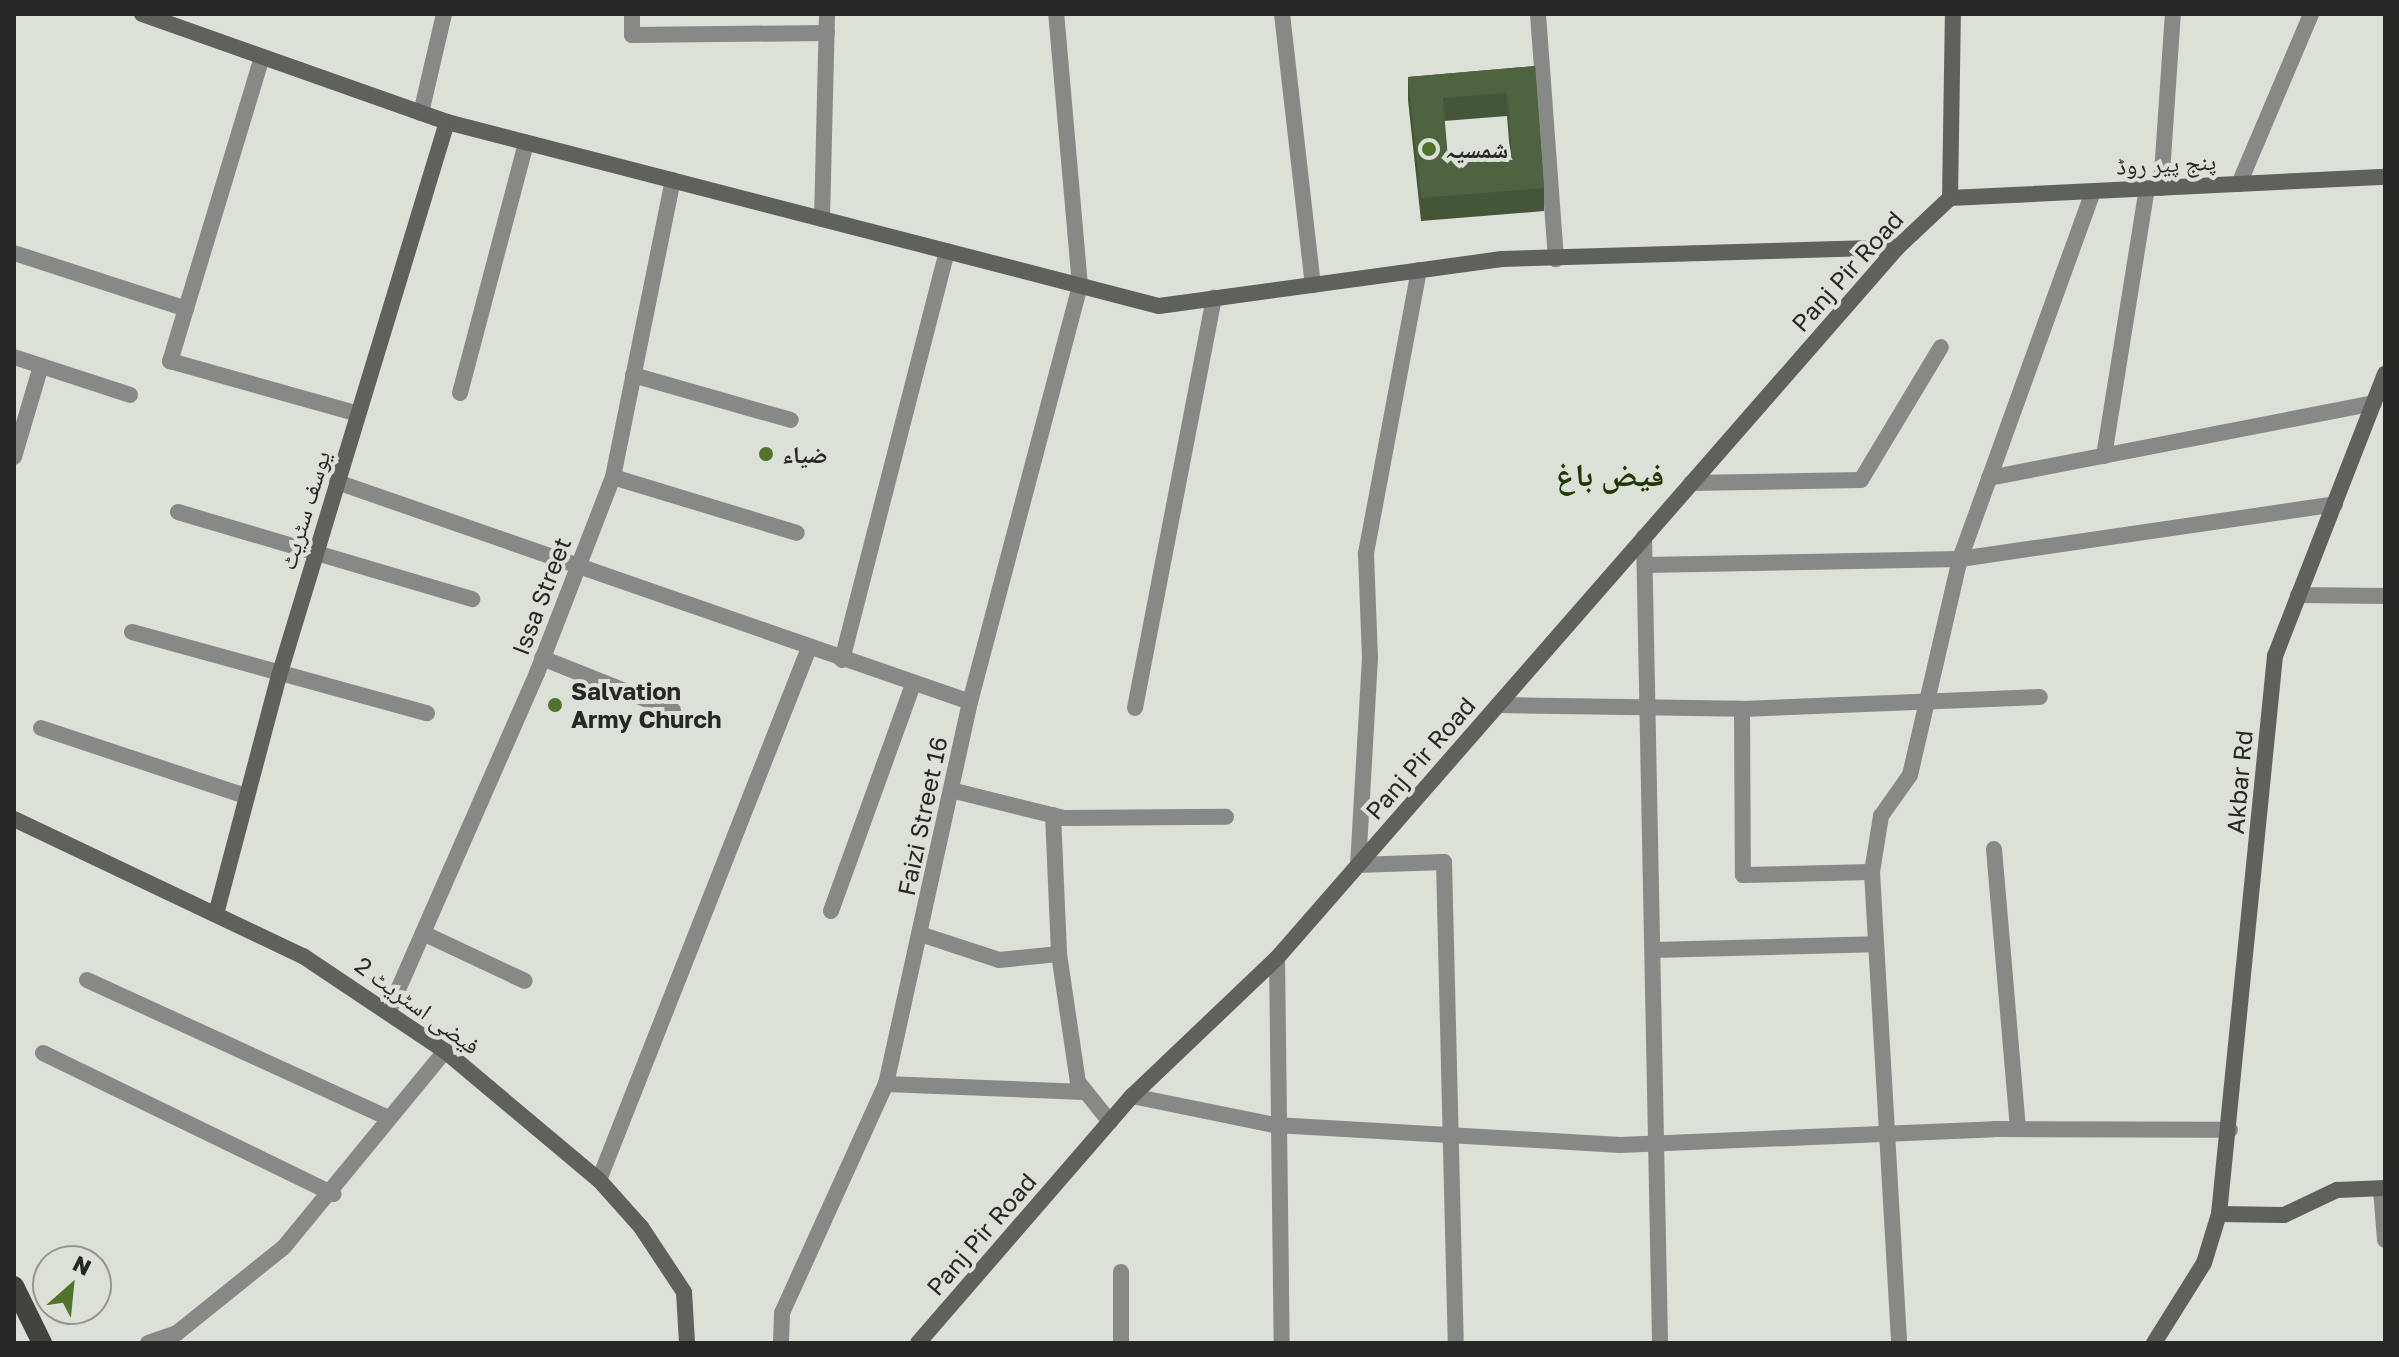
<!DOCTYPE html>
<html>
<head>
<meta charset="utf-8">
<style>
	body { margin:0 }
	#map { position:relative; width:2399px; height:1357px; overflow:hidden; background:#dce1d8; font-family:"Golos Text","Noto Naskh Arabic",sans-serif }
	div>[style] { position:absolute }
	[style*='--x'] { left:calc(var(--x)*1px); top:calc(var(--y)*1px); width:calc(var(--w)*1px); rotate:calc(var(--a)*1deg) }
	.lane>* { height:16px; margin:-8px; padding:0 8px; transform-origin:8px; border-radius:8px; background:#878986 }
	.street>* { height:16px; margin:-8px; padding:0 8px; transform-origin:8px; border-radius:8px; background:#878986 }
	.secondary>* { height:16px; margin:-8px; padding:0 8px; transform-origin:8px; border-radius:8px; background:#5e615c }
	.primary>* { height:20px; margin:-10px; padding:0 10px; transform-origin:10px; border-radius:10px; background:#42453f }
	.wall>* { inset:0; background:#455537 }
	.building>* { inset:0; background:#506340 }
	.dots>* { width:22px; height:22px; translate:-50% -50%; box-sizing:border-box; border:4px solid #dce1d8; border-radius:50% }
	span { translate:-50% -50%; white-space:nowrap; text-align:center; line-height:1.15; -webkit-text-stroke:8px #dce1d8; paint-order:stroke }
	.poi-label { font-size:24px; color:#272825; font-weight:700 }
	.left { translate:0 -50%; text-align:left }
	.street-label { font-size:24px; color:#272825 }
	.district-label { font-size:32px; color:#203703; font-weight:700 }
	.frame { position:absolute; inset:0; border:16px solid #272825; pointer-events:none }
	.north { position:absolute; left:32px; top:1245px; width:80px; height:80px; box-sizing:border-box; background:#dce1d8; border:2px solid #949790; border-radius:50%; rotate:27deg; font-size:22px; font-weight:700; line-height:32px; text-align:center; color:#272825 }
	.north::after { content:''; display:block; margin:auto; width:28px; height:36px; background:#51742d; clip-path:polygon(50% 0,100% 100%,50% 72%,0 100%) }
</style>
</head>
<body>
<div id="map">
	<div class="lane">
		<i style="--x:2239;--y:184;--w:185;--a:-67"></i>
		<i style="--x:14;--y:253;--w:181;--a:18"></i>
		<i style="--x:14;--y:357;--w:122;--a:18.1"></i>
		<i style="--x:460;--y:393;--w:259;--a:-75.2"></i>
		<i style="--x:2104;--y:456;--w:271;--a:-80.9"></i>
		<i style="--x:14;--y:457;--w:95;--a:-73.5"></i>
		<i style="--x:1989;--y:478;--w:392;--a:-11"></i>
		<i style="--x:1691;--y:483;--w:170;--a:-1"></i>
		<i style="--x:1861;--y:480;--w:155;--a:-59"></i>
		<i style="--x:1960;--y:559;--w:379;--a:-8.3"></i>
		<i style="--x:1135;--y:708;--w:418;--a:-79.1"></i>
		<i style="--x:1872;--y:872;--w:57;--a:-80.9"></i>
		<i style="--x:1881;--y:816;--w:50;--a:-54.7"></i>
		<i style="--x:1910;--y:775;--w:222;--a:-77"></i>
		<i style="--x:1960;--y:559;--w:391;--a:-70.1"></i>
	</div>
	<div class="street">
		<i style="--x:632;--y:14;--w:21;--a:90"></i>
		<i style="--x:632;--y:35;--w:195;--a:-0.6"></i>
		<i style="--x:1282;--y:14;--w:273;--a:83.5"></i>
		<i style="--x:1538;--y:14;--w:246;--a:85.8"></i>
		<i style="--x:262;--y:57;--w:318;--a:106.8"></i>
		<i style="--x:170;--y:361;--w:195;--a:15.7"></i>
		<i style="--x:421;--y:113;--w:102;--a:-76.9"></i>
		<i style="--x:2161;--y:188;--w:174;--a:-86.1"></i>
		<i style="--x:822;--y:219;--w:205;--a:-88.6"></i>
		<i style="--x:1419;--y:270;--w:289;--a:100.6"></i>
		<i style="--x:1366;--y:554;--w:104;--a:87.8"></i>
		<i style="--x:1370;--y:658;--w:207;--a:93.3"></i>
		<i style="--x:1358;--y:865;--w:86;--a:-2"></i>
		<i style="--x:1444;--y:862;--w:481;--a:88.6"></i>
		<i style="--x:633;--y:375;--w:164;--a:15.9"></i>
		<i style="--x:613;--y:477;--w:192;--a:16.9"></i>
		<i style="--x:337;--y:482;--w:670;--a:19.16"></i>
		<i style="--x:178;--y:512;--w:307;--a:16.5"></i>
		<i style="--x:1644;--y:537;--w:806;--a:88.86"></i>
		<i style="--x:1645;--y:565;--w:315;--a:-1.1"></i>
		<i style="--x:2298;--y:595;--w:87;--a:0.7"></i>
		<i style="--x:132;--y:632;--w:306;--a:15.4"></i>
		<i style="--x:542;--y:658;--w:141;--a:21.7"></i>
		<i style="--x:842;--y:660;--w:422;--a:-75.6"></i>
		<i style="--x:1498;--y:705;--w:244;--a:0.9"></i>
		<i style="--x:1742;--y:709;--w:166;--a:89.7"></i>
		<i style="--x:1743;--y:875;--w:129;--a:-1.3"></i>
		<i style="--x:1872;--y:872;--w:472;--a:86.7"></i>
		<i style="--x:1742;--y:709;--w:298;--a:-2.3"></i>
		<i style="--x:41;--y:728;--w:216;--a:18.4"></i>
		<i style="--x:955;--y:791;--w:111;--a:14"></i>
		<i style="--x:1063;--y:818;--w:163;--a:-0.4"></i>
		<i style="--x:1053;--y:815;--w:139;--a:87.5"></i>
		<i style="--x:1994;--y:849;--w:281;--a:85.1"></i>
		<i style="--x:831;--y:911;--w:240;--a:-70.1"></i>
		<i style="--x:425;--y:934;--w:110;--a:25.2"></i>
		<i style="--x:920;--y:934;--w:83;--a:18.2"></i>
		<i style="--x:999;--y:960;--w:60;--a:-5.7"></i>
		<i style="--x:1059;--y:954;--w:129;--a:81.6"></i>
		<i style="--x:1078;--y:1082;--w:51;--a:51.3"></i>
		<i style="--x:1653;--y:950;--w:222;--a:-1.5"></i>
		<i style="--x:1277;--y:958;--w:385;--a:89.3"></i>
		<i style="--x:87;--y:980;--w:331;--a:24.6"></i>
		<i style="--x:390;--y:1008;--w:366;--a:-66.3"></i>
		<i style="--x:537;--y:673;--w:210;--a:-68.8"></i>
		<i style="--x:613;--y:477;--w:303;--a:-78.6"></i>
		<i style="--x:43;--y:1053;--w:323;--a:25.9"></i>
		<i style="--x:886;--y:1084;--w:198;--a:2.3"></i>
		<i style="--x:1132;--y:1096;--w:146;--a:11.5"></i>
		<i style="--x:1275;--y:1125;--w:346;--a:3.3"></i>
		<i style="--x:1620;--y:1145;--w:375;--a:-2.4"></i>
		<i style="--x:1995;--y:1129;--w:235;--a:0.2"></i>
		<i style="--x:599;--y:1180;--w:572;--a:-68.46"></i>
		<i style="--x:2381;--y:1189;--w:51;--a:85.5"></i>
		<i style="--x:148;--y:1343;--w:31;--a:-19"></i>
		<i style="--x:177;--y:1333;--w:137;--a:-38.8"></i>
		<i style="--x:284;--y:1247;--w:254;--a:-50.6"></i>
		<i style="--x:781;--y:1343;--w:30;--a:-88"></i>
		<i style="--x:782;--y:1313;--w:252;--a:-65.6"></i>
		<i style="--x:886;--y:1084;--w:391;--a:-77.6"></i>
		<i style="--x:970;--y:702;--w:430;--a:-75.2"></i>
		<i style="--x:1080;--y:286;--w:273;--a:-95"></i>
		<i style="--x:1121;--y:1343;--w:71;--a:-90"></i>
	</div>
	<div class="secondary">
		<i style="--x:142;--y:14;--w:324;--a:19.5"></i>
		<i style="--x:447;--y:122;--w:735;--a:14.49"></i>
		<i style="--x:1159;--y:306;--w:346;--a:-7.8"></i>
		<i style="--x:1502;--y:259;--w:396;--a:-1.7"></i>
		<i style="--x:1950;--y:198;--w:436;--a:-2.8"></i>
		<i style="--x:1950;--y:198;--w:184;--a:-89.1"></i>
		<i style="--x:14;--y:819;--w:320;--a:25.4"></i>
		<i style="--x:303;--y:956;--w:171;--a:33.8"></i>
		<i style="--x:445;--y:1051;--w:201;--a:40"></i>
		<i style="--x:599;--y:1180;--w:63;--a:48.2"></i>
		<i style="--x:641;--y:1227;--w:78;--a:56.5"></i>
		<i style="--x:684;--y:1292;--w:51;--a:86.6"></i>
		<i style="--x:216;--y:914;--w:246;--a:-75.2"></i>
		<i style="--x:279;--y:676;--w:579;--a:-73.13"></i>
		<i style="--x:2219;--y:1214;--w:65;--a:0.9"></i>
		<i style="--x:2284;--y:1215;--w:59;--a:-25.3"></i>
		<i style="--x:2337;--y:1190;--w:48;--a:-2.4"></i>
		<i style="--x:918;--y:1343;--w:327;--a:-49.1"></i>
		<i style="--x:1132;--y:1096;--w:200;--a:-43.6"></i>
		<i style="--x:1277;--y:958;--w:944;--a:-48.87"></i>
		<i style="--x:1898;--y:247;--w:71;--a:-43.3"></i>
		<i style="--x:2154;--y:1343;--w:94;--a:-58"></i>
		<i style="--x:2204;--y:1263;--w:51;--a:-73"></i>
		<i style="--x:2219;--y:1214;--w:561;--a:-84.27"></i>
		<i style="--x:2275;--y:656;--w:303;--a:-68.7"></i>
	</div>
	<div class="primary">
		<i style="--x:14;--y:1286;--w:64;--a:63.8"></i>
	</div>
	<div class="wall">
		<i style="clip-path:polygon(evenodd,1535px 66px,1544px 188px,1544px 211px,1421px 221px,1408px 100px,1408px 77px,1535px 66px,1507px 116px,1510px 154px,1448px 159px,1444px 121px,1507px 116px)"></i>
	</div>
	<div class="building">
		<i style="clip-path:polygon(evenodd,1535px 66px,1544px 188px,1421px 198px,1408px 77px,1535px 66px,1507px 93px,1512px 154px,1448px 159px,1443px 98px,1507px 93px)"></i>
	</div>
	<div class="dots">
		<i style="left:1429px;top:149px;background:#51742d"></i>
		<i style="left:766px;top:454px;background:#51742d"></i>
		<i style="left:555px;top:705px;background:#51742d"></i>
	</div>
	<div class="poi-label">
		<span class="left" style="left:1445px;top:149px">شمسیہ</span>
		<span class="left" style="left:782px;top:454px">ضیاء</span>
		<span class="left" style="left:571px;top:705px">Salvation<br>Army Church</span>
	</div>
	<div class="street-label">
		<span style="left:2166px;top:163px;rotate:-3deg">پنج پیر روڈ</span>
		<span style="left:1847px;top:271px;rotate:-48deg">Panj Pir Road</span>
		<span style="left:304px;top:510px;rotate:-73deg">یوسف سٹریٹ</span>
		<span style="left:541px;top:596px;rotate:-69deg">Issa Street</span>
		<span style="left:1420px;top:758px;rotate:-49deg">Panj Pir Road</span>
		<span style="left:2239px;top:782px;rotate:-85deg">Akbar Rd</span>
		<span style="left:922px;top:816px;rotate:-78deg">Faizi Street 16</span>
		<span style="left:418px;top:1005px;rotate:36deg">فیضی اسٹریٹ 2</span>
		<span style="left:981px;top:1234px;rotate:-49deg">Panj Pir Road</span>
	</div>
	<div class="district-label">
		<span style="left:1610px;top:474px">فیض باغ</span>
	</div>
	<div class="frame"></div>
	<div class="north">N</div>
</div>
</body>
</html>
